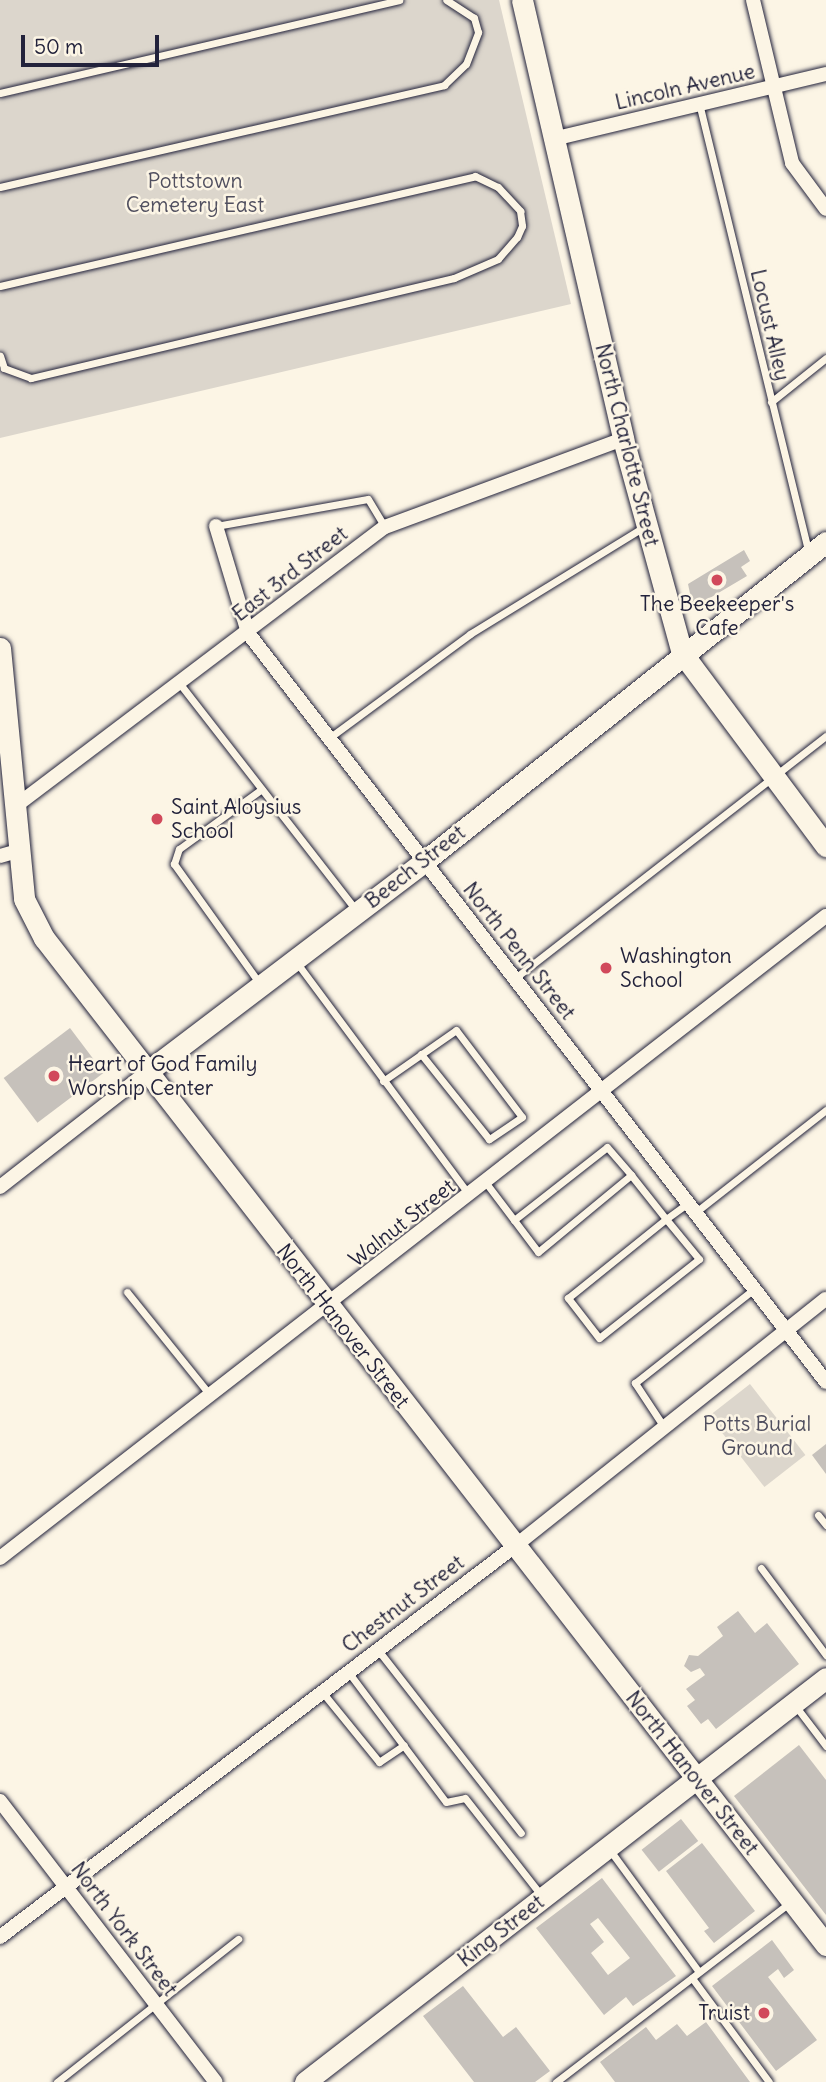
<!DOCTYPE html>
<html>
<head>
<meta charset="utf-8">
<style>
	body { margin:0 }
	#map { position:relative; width:826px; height:2082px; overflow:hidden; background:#fcf5e5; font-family:Delius,sans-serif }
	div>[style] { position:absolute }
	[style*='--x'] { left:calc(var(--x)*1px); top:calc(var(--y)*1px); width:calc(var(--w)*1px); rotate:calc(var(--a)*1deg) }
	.green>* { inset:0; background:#dcd6cc; transform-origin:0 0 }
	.building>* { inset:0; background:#c6c1bb; transform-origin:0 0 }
	.roads { filter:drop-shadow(0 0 2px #22223b) drop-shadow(0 0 2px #22223b) }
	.lane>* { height:7px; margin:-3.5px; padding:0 3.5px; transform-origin:3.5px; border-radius:3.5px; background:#fcf5e5 }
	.street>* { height:14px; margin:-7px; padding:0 7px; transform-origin:7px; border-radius:7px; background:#fcf5e5 }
	.secondary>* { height:21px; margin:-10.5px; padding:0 10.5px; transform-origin:10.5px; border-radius:10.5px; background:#fcf5e5 }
	.dots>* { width:19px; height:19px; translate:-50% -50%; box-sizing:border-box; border:4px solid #fcf5e5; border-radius:50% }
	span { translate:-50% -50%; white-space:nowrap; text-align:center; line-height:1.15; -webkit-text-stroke:5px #fcf5e5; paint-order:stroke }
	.street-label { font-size:21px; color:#22223b }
	.park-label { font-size:21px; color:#504f5f }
	.poi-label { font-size:21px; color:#22223b }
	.left { translate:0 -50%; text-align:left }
	.right { translate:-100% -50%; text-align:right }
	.scale { position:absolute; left:21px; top:35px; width:138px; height:32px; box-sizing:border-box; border:4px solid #22223b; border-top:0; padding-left:9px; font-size:21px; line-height:24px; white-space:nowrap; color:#22223b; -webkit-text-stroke:5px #fcf5e5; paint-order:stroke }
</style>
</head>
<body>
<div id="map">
	<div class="green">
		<i style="clip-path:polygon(0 0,499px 0,571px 304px,0 438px)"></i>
		<i style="left:750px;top:1384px;width:90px;height:52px;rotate:52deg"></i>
	</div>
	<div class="building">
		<i style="clip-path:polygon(744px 550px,750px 561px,741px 567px,747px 576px,698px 605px,692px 603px,688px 584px)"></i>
		<i style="left:70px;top:1028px;width:56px;height:83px;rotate:53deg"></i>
		<i style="clip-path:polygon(826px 1444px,826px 1474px,812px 1455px)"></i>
		<i style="clip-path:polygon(738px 1611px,755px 1633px,767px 1623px,799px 1664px,716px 1729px,708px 1719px,701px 1724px,687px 1706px,695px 1700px,686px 1689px,705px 1675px,700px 1668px,691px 1672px,684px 1666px,689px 1655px,698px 1656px,723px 1636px,717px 1627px)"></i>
		<i style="clip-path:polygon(799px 1745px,826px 1780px,826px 1915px,734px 1796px)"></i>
		<i style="left:681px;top:1819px;width:28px;height:50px;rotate:52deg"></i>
		<i style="clip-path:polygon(702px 1843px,755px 1911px,714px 1943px,704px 1931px,709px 1928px,666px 1871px)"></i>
		<i style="clip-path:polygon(evenodd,602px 1878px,676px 1976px,633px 2006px,626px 1997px,604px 2015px,536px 1928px,602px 1878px,598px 1918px,630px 1958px,608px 1975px,591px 1953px,604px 1942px,590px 1924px,598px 1918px)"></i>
		<i style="clip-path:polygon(772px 1940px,794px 1970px,784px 1978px,778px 1969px,768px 1977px,817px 2040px,776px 2071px,712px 1986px)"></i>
		<i style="clip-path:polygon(463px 1986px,503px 2037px,516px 2027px,550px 2071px,535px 2082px,474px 2082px,423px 2016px)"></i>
		<i style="clip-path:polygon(706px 2022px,750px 2082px,615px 2082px,600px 2062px,646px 2027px,656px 2040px,677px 2024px,687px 2036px)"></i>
	</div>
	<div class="roads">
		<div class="lane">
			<i style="--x:0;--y:93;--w:410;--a:-13.1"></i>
			<i style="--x:699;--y:103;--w:461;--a:76.3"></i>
			<i style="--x:0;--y:187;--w:456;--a:-12.9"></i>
			<i style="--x:444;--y:85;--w:30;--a:-44"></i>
			<i style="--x:466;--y:64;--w:34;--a:-69"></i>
			<i style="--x:478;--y:32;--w:15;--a:-106"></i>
			<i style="--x:474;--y:18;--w:33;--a:-147"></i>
			<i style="--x:0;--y:286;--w:488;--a:-13"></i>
			<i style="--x:475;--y:176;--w:25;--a:26"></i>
			<i style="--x:498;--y:187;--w:33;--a:47"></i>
			<i style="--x:520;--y:211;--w:15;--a:82"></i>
			<i style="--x:522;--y:226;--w:12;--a:114"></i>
			<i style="--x:517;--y:237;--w:29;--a:131"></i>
			<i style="--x:498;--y:259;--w:48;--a:156.6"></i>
			<i style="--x:454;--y:278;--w:435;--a:166.7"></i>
			<i style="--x:31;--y:378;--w:29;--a:-160"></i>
			<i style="--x:4;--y:368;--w:13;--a:-108"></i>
			<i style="--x:771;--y:402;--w:70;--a:-38.7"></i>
			<i style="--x:216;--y:526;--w:154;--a:-10.1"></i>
			<i style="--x:368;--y:499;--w:33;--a:59"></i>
			<i style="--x:180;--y:684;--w:288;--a:52.1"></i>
			<i style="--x:329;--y:738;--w:175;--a:-36.4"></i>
			<i style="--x:470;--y:634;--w:204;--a:-31.6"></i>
			<i style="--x:297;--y:963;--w:289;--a:53.4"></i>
			<i style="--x:515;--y:978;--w:394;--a:-37.9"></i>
			<i style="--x:260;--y:984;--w:148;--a:-125.6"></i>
			<i style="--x:174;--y:864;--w:16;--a:-72"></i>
			<i style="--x:179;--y:849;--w:102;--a:-35.9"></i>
			<i style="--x:383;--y:1081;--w:89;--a:-34.9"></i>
			<i style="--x:456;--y:1030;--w:109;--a:52.8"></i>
			<i style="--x:522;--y:1117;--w:40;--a:146"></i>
			<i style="--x:489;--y:1139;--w:109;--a:-128.7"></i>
			<i style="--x:486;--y:1183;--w:46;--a:52.9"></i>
			<i style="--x:514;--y:1220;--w:118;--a:-38.1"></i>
			<i style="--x:607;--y:1147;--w:37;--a:49"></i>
			<i style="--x:631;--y:1175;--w:56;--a:51.5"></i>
			<i style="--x:666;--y:1219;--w:52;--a:50.5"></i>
			<i style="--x:699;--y:1259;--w:127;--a:141.7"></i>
			<i style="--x:599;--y:1338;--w:51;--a:-127.8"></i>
			<i style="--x:568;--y:1298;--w:126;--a:-38.9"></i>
			<i style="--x:666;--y:1219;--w:27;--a:-36"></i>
			<i style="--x:697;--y:1211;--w:164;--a:-38.1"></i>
			<i style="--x:514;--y:1220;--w:40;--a:53"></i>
			<i style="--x:538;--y:1252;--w:121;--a:-39.6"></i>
			<i style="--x:127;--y:1292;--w:132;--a:51.1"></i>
			<i style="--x:664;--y:1427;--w:53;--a:-123.4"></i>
			<i style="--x:635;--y:1383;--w:152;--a:-38.3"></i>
			<i style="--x:818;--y:1515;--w:13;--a:51"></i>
			<i style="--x:761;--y:1568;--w:109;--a:53.2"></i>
			<i style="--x:378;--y:1650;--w:232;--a:52"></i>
			<i style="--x:349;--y:1673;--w:161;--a:53.1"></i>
			<i style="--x:446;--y:1802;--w:19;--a:-12"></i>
			<i style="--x:465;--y:1798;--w:123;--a:51.9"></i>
			<i style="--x:323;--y:1693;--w:89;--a:50.9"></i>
			<i style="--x:379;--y:1762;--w:30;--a:-34"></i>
			<i style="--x:794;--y:1704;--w:53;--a:52.7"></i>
			<i style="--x:609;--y:1849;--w:152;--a:53.8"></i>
			<i style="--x:692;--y:1978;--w:129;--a:53.5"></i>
			<i style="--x:57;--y:2082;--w:231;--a:-38.3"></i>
			<i style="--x:556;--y:2082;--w:294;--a:-37.5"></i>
		</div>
		<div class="street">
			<i style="--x:753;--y:0;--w:168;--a:76.5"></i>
			<i style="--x:792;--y:163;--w:57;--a:53.5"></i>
			<i style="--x:553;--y:139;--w:281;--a:-13.4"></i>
			<i style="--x:216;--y:526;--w:112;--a:73.3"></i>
			<i style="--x:248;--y:633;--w:946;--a:52.34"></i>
			<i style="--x:17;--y:805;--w:461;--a:-37.1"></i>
			<i style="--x:385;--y:527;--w:254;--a:-20.3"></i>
			<i style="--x:0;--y:856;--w:18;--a:-16"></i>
			<i style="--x:0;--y:1187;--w:187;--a:-38"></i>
			<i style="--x:0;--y:1558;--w:1046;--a:-37.86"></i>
			<i style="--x:0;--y:1801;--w:354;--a:52.5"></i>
			<i style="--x:0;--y:1937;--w:647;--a:-37.21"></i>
			<i style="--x:515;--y:1546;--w:397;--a:-38.5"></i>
		</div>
		<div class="secondary">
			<i style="--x:522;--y:0;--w:450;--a:77"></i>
			<i style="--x:623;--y:439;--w:222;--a:74.6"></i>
			<i style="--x:682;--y:653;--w:241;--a:53.3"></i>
			<i style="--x:0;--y:648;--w:252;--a:84.5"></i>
			<i style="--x:24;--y:899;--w:44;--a:62.9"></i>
			<i style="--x:44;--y:938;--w:1275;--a:52.17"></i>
			<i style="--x:147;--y:1072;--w:345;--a:-37.2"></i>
			<i style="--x:422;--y:863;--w:516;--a:-38.47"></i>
			<i style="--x:305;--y:2082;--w:659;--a:-37.79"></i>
		</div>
	</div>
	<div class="dots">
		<i style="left:717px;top:580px;background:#d1495b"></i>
		<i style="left:157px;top:819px;background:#d1495b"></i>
		<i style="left:606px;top:968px;background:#d1495b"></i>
		<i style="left:54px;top:1076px;background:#d1495b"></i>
		<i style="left:764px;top:2013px;background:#d1495b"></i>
	</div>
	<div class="street-label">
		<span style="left:685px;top:87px;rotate:-13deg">Lincoln Avenue</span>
		<span style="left:770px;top:325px;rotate:77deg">Locust Alley</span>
		<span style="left:627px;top:445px;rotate:76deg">North Charlotte Street</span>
		<span style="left:290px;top:574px;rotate:-38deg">East 3rd Street</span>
		<span style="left:415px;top:867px;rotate:-38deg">Beech Street</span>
		<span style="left:519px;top:951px;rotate:52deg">North Penn Street</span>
		<span style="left:402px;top:1223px;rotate:-38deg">Walnut Street</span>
		<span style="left:343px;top:1326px;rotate:52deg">North Hanover Street</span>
		<span style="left:403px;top:1604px;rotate:-37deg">Chestnut Street</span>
		<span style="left:692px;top:1773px;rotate:52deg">North Hanover Street</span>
		<span style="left:124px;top:1929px;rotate:53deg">North York Street</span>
		<span style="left:501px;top:1931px;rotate:-38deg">King Street</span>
	</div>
	<div class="park-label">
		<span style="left:195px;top:193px">Pottstown<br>Cemetery East</span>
		<span style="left:757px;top:1436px">Potts Burial<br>Ground</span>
	</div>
	<div class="poi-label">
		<span style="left:717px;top:616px">The Beekeeper's<br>Cafe</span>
		<span class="left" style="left:171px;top:819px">Saint Aloysius<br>School</span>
		<span class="left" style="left:620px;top:968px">Washington<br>School</span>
		<span class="left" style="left:68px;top:1076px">Heart of God Family<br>Worship Center</span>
		<span class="right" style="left:750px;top:2013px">Truist</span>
	</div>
	<div class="scale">50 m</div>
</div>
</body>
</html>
